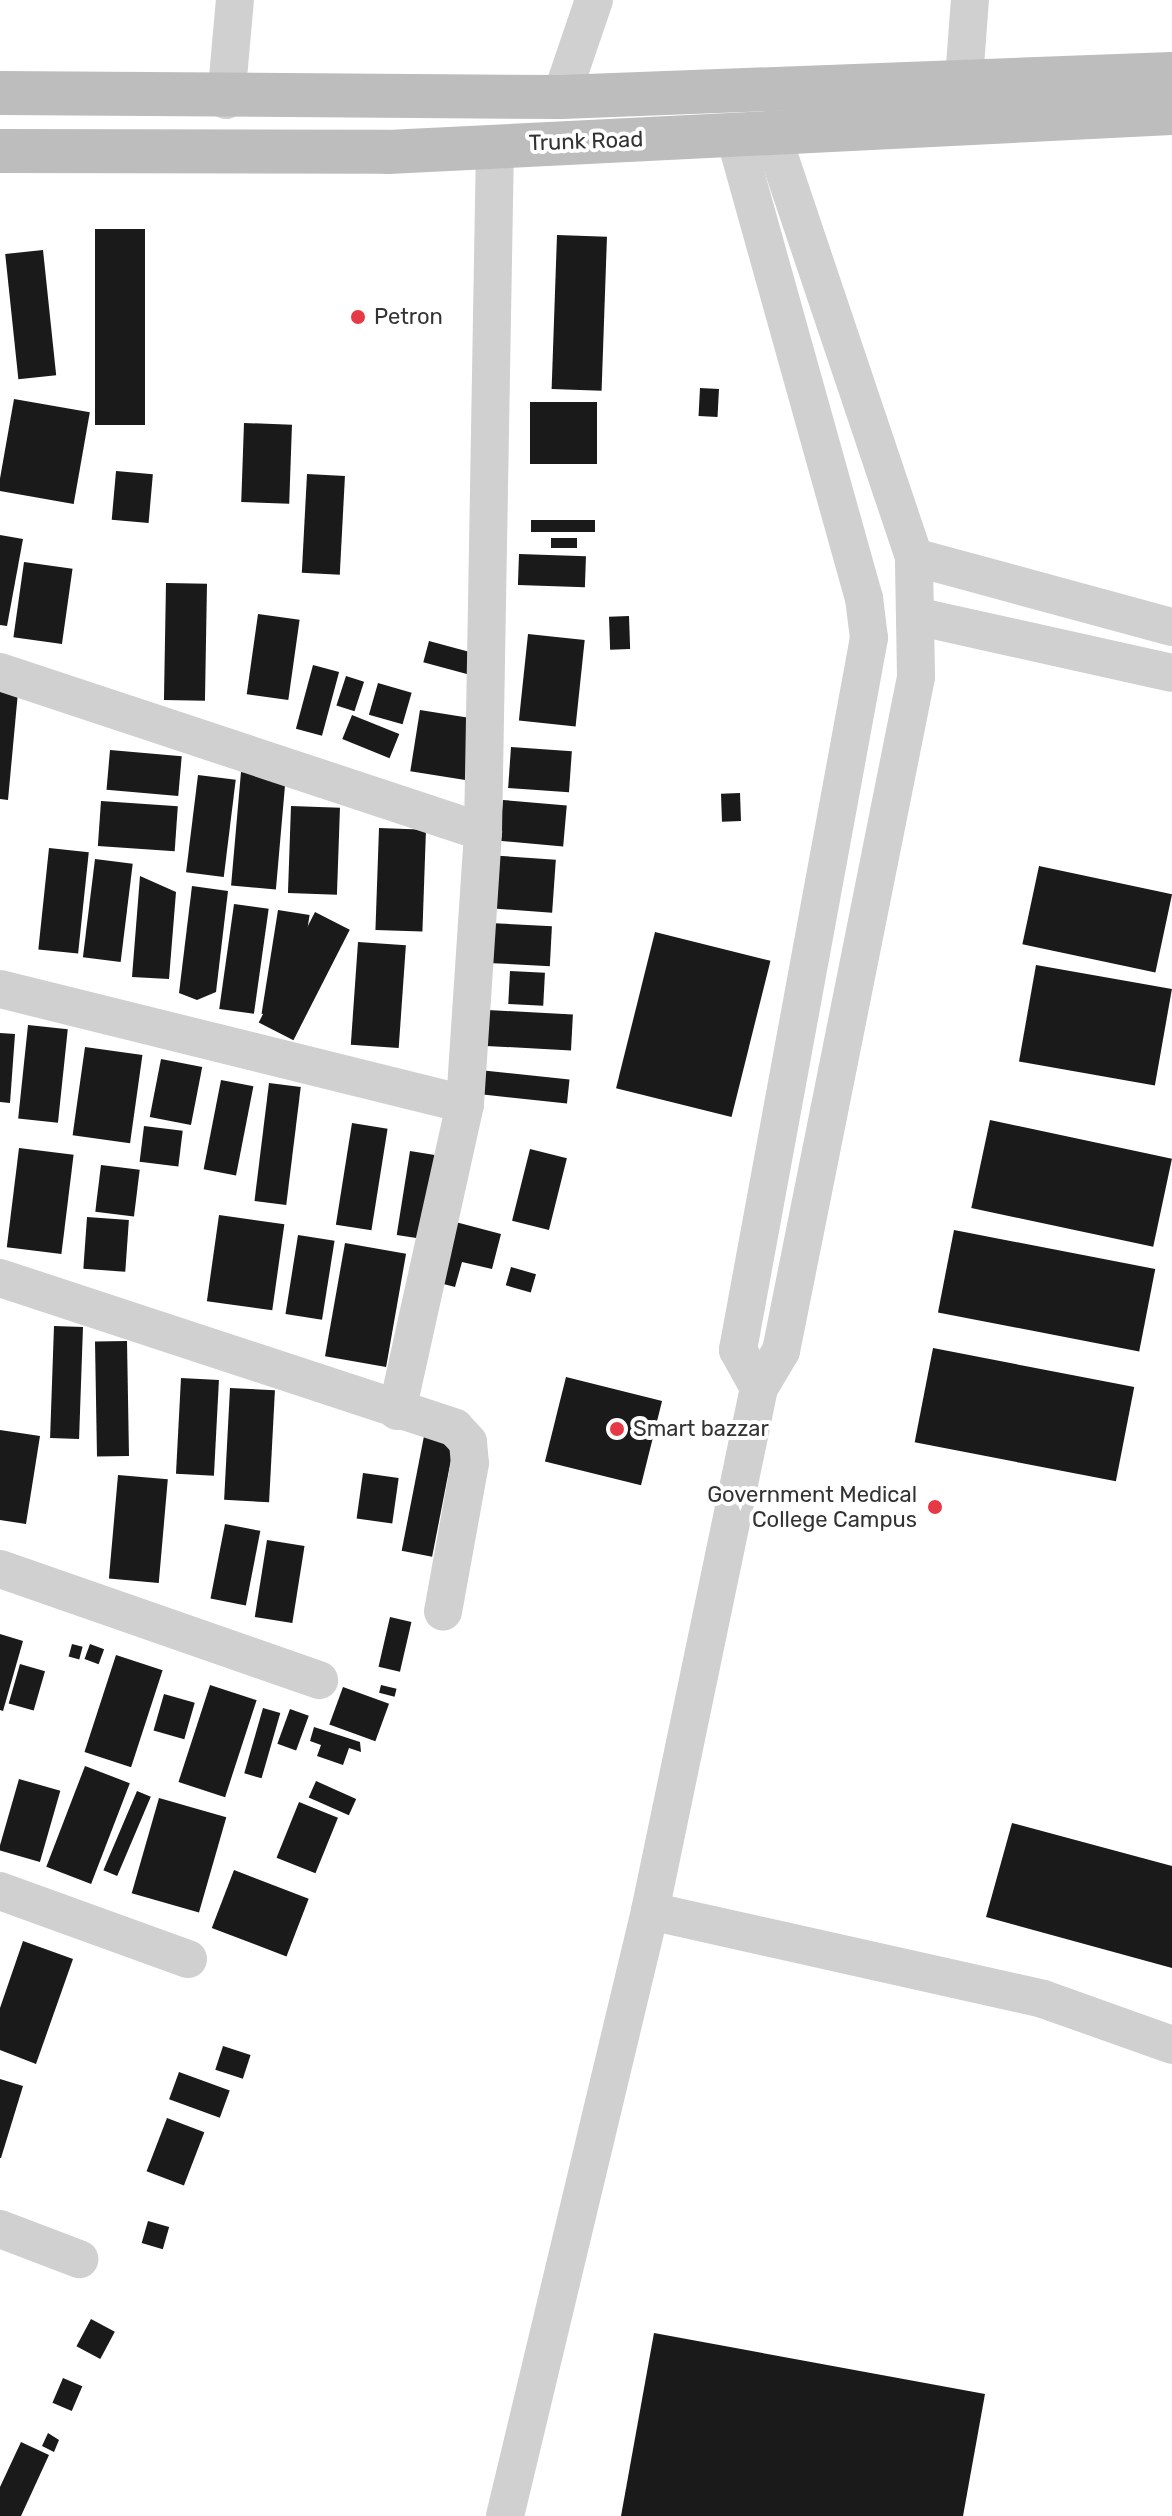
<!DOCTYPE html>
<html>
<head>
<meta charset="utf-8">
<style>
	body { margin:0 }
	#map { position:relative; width:1172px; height:2516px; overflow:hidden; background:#fff; font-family:Rubik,sans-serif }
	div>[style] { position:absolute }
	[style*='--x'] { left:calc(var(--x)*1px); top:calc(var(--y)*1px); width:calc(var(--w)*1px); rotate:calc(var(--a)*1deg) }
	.building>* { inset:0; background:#1a1a1a; transform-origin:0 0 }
	.street>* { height:38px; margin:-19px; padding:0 19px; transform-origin:19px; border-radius:19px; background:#d0d0d0 }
	.secondary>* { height:44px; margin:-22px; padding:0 22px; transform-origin:22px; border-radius:22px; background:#bdbdbd }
	.dots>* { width:22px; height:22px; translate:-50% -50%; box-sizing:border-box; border:4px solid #fff; border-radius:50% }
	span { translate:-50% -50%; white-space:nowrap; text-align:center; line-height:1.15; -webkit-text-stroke:8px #fff; paint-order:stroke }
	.street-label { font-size:22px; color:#333 }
	.poi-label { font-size:22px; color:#333 }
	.left { translate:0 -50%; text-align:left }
	.right { translate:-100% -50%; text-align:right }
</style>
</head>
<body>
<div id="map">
	<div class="building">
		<i style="left:95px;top:229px;width:50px;height:196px"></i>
		<i style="left:557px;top:235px;width:50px;height:154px;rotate:2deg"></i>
		<i style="left:43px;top:250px;width:126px;height:38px;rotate:84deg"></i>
		<i style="left:700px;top:388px;width:19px;height:28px;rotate:3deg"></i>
		<i style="left:14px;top:399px;width:77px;height:93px;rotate:10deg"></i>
		<i style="left:530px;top:402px;width:67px;height:62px"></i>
		<i style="left:244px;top:423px;width:48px;height:79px;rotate:2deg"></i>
		<i style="left:116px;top:471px;width:37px;height:49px;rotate:5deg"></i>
		<i style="left:307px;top:474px;width:38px;height:99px;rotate:3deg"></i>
		<i style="left:531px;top:520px;width:64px;height:12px"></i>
		<i style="clip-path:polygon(0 535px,23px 539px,7px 626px,0 625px)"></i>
		<i style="left:577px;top:538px;width:10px;height:26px;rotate:90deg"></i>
		<i style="left:519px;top:554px;width:67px;height:31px;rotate:2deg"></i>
		<i style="left:24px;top:562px;width:49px;height:76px;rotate:8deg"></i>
		<i style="left:166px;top:583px;width:41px;height:117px;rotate:1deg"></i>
		<i style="left:258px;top:614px;width:42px;height:81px;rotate:8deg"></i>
		<i style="left:629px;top:616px;width:33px;height:20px;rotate:88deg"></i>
		<i style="left:528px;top:634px;width:57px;height:87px;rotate:6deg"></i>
		<i style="left:429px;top:641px;width:47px;height:22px;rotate:15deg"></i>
		<i style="left:313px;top:665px;width:27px;height:66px;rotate:15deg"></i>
		<i style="left:346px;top:676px;width:19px;height:31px;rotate:18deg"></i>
		<i style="left:378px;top:683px;width:35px;height:33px;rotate:16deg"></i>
		<i style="clip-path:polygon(0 690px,18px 692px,8px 800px,0 799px)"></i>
		<i style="left:420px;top:710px;width:62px;height:62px;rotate:9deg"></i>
		<i style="left:352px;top:715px;width:51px;height:26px;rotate:22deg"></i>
		<i style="left:511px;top:747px;width:61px;height:41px;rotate:4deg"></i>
		<i style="left:110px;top:750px;width:72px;height:40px;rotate:5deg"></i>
		<i style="left:241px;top:772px;width:45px;height:114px;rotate:5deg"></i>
		<i style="left:198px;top:775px;width:38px;height:98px;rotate:7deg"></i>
		<i style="left:740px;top:793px;width:28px;height:19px;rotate:88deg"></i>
		<i style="left:503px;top:800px;width:64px;height:41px;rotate:5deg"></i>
		<i style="left:101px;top:801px;width:77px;height:45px;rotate:4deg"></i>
		<i style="left:291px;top:806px;width:49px;height:87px;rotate:2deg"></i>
		<i style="left:379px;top:828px;width:47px;height:102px;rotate:2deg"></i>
		<i style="left:49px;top:848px;width:40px;height:102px;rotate:6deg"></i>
		<i style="left:487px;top:855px;width:69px;height:53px;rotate:4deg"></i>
		<i style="left:95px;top:859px;width:38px;height:99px;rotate:7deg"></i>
		<i style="left:1039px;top:866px;width:136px;height:80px;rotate:12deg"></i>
		<i style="clip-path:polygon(140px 876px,176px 892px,169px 979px,132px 977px)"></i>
		<i style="clip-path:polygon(192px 886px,228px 891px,216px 992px,197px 1000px,179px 993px)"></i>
		<i style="left:234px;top:904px;width:35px;height:106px;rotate:8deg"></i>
		<i style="left:278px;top:910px;width:32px;height:105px;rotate:9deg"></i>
		<i style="left:315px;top:912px;width:39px;height:124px;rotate:27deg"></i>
		<i style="left:490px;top:923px;width:62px;height:40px;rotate:3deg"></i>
		<i style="left:655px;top:932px;width:119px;height:161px;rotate:14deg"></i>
		<i style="left:358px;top:942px;width:48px;height:103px;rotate:4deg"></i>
		<i style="left:1036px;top:965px;width:138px;height:98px;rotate:10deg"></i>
		<i style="left:510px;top:971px;width:35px;height:33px;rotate:3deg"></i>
		<i style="left:488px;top:1010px;width:85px;height:36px;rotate:3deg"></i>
		<i style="left:28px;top:1025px;width:40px;height:94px;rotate:6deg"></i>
		<i style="clip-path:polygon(0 1033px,15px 1034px,10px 1103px,0 1102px)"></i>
		<i style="left:85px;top:1047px;width:58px;height:89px;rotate:8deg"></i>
		<i style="left:161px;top:1059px;width:42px;height:59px;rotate:11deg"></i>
		<i style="left:479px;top:1070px;width:91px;height:24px;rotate:6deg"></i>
		<i style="left:221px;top:1080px;width:33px;height:91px;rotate:11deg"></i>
		<i style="left:269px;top:1083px;width:32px;height:119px;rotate:7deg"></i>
		<i style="left:990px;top:1120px;width:186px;height:90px;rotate:12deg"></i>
		<i style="left:352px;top:1123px;width:36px;height:103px;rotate:9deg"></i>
		<i style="left:144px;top:1126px;width:39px;height:36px;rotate:7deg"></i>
		<i style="left:19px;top:1148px;width:55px;height:100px;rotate:7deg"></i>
		<i style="left:530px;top:1149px;width:38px;height:74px;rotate:14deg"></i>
		<i style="left:410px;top:1151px;width:25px;height:85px;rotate:9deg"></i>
		<i style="left:101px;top:1165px;width:39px;height:47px;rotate:7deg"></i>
		<i style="left:219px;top:1215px;width:66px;height:87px;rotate:8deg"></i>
		<i style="left:87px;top:1217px;width:42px;height:52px;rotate:4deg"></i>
		<i style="clip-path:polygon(448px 1220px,501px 1234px,492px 1269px,462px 1262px,455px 1287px,432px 1281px)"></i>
		<i style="left:954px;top:1230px;width:205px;height:84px;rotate:11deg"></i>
		<i style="left:298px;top:1235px;width:37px;height:80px;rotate:9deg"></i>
		<i style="left:345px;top:1243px;width:62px;height:115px;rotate:10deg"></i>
		<i style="left:511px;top:1267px;width:26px;height:19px;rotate:16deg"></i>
		<i style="left:54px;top:1326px;width:29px;height:112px;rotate:2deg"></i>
		<i style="left:127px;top:1341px;width:115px;height:32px;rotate:89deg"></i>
		<i style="left:933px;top:1348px;width:205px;height:96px;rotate:11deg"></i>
		<i style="left:566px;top:1377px;width:99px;height:87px;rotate:14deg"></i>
		<i style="left:181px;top:1378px;width:38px;height:96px;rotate:3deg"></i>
		<i style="left:230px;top:1388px;width:45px;height:112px;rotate:3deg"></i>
		<i style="clip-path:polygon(0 1430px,40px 1436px,26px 1524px,0 1520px)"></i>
		<i style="left:424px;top:1436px;width:31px;height:117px;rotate:11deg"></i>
		<i style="left:363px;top:1473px;width:36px;height:46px;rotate:8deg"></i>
		<i style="left:118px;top:1475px;width:50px;height:104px;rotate:5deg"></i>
		<i style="left:225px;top:1524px;width:36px;height:76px;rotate:11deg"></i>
		<i style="left:267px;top:1540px;width:38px;height:78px;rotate:9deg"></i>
		<i style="left:390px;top:1617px;width:22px;height:51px;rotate:13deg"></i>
		<i style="clip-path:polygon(0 1634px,23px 1641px,3px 1711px,0 1710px)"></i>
		<i style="left:72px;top:1644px;width:11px;height:13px;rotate:15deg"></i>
		<i style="left:90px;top:1644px;width:15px;height:16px;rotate:20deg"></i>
		<i style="left:116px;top:1655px;width:49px;height:102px;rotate:18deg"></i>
		<i style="left:20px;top:1664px;width:26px;height:41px;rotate:16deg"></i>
		<i style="left:210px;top:1685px;width:49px;height:102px;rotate:18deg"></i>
		<i style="left:381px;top:1685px;width:16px;height:8px;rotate:14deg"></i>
		<i style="left:343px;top:1687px;width:49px;height:40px;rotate:20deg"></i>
		<i style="left:164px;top:1694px;width:32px;height:38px;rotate:16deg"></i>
		<i style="left:263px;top:1708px;width:18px;height:68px;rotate:16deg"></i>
		<i style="left:290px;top:1709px;width:20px;height:37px;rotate:20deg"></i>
		<i style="clip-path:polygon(314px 1727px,360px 1742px,361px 1752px,349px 1748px,343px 1765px,317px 1756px,321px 1745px,310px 1741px)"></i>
		<i style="left:85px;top:1766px;width:48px;height:108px;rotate:21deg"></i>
		<i style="left:19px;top:1779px;width:43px;height:74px;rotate:16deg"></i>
		<i style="left:316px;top:1781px;width:44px;height:18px;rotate:24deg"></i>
		<i style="left:137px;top:1791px;width:15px;height:86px;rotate:23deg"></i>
		<i style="left:159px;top:1798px;width:70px;height:99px;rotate:16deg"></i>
		<i style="left:299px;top:1802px;width:42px;height:60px;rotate:22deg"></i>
		<i style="clip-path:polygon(1012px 1823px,1172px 1866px,1172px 1968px,986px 1917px)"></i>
		<i style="left:234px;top:1870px;width:80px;height:62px;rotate:21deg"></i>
		<i style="clip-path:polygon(23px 1941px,73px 1959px,36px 2064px,0 2050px,0 2008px)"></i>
		<i style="left:223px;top:2046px;width:29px;height:25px;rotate:18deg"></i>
		<i style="left:179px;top:2072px;width:54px;height:29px;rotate:20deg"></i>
		<i style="clip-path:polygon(0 2079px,23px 2086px,1px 2158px,0 2158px)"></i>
		<i style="left:167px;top:2118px;width:40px;height:57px;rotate:21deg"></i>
		<i style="left:148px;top:2221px;width:22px;height:23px;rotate:16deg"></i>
		<i style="left:91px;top:2319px;width:27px;height:31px;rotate:28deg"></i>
		<i style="clip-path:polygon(654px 2333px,985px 2394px,963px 2516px,621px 2516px)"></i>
		<i style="left:63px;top:2378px;width:21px;height:27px;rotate:23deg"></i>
		<i style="clip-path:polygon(48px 2433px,59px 2440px,54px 2452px,42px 2446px)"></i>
		<i style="clip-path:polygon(21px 2442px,49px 2455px,21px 2516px,0 2516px,0 2487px)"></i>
	</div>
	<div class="street">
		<i style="--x:964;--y:79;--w:79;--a:-85.7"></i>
		<i style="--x:561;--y:97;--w:102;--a:-71.2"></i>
		<i style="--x:226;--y:100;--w:100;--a:-84.9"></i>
		<i style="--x:734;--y:133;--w:483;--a:74.4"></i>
		<i style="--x:864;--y:598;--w:40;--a:82.9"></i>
		<i style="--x:869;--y:638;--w:724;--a:100.43"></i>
		<i style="--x:738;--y:1350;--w:43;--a:61.1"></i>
		<i style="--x:914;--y:557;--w:267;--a:15.2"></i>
		<i style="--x:920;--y:617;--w:258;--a:12.5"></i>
		<i style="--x:0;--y:672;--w:509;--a:18.33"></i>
		<i style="--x:0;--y:989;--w:479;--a:13.9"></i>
		<i style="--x:0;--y:1278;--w:479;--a:18.2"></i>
		<i style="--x:455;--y:1428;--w:19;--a:47"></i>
		<i style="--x:468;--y:1442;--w:21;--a:85"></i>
		<i style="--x:470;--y:1463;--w:151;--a:100.3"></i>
		<i style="--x:397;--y:1411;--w:314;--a:-77.5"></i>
		<i style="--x:465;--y:1104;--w:273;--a:-86.2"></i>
		<i style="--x:483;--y:832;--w:688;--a:-89"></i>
		<i style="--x:0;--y:1569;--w:338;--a:19.2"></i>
		<i style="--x:0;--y:1891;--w:200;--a:19.9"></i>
		<i style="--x:650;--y:1911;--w:403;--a:12.6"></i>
		<i style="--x:1043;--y:1999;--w:137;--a:19.6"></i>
		<i style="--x:0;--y:2229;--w:85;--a:20.8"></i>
		<i style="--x:505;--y:2516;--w:622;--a:-76.52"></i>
		<i style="--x:650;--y:1911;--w:534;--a:-78.23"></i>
		<i style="--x:759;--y:1388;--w:43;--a:-59.3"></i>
		<i style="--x:781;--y:1351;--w:687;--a:-78.67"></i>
		<i style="--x:916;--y:677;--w:120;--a:-91"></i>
		<i style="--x:914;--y:557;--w:449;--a:-108.6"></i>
	</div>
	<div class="secondary">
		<i style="--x:0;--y:93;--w:561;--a:0.41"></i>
		<i style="--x:561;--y:97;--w:611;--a:-2.16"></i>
		<i style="--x:0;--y:151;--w:388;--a:0.1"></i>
		<i style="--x:388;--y:152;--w:785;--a:-2.85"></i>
	</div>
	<div class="dots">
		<i style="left:358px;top:317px;background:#e63946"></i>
		<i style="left:617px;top:1429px;background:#e63946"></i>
		<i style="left:935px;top:1507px;background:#e63946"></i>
	</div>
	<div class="street-label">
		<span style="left:586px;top:141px;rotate:-2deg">Trunk Road</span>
	</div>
	<div class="poi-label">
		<span class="left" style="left:374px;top:317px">Petron</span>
		<span class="left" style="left:633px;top:1429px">Smart bazzar</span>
		<span class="right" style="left:917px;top:1507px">Government Medical<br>College Campus</span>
	</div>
</div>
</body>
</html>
